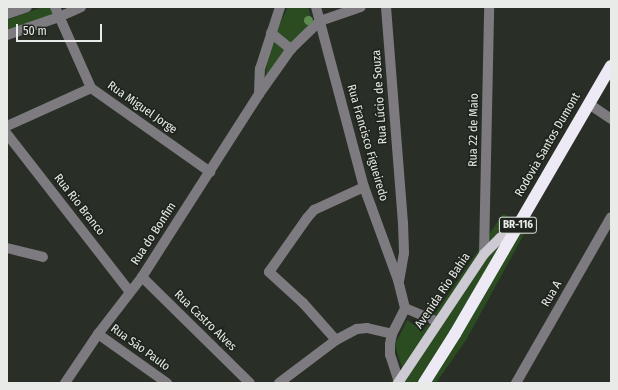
<!DOCTYPE html>
<html>
<head>
<meta charset="utf-8">
<style>
	body { margin:0 }
	#map { position:relative; width:618px; height:390px; overflow:hidden; background:#292f27; font-family:"Fira Sans Condensed",sans-serif }
	div>[style] { position:absolute }
	[style*='--x'] { left:calc(var(--x)*1px); top:calc(var(--y)*1px); width:calc(var(--w)*1px); rotate:calc(var(--a)*1deg) }
	.green>* { inset:0; background:#2a4c20 }
	.minor>* { height:10px; margin:-5px; padding:0 5px; transform-origin:5px; border-radius:5px; background:#7d7b80 }
	.major>* { height:10px; margin:-5px; padding:0 5px; transform-origin:5px; border-radius:5px; background:#cdcad4 }
	.highway>* { height:12px; margin:-6px; padding:0 6px; transform-origin:6px; border-radius:6px; background:#edeaf5 }
	.trees>* { width:9px; height:9px; margin:-4.5px; border-radius:50%; background:#5e8b51 }
	span { translate:-50% -50%; white-space:nowrap; text-align:center; line-height:1.15; -webkit-text-stroke:3.5px #1f251e; paint-order:stroke }
	.shield-label span { padding:1px 3px; background:#1f251e; border:1px solid; border-radius:3px; -webkit-text-stroke-width:0 }
	.shield-label { font-size:11px; color:#e8ebe7; font-weight:700 }
	.street-label { font-size:12px; color:#e8ebe7 }
	.frame { position:absolute; inset:0; border:8px solid #e8ebe7; pointer-events:none }
	.scale { position:absolute; left:16px; top:24px; width:86px; height:18px; box-sizing:border-box; border:2px solid #e8ebe7; border-top:0; padding-left:5px; font-size:12px; line-height:14px; white-space:nowrap; color:#e8ebe7; -webkit-text-stroke:3px #1f251e; paint-order:stroke }
</style>
</head>
<body>
<div id="map">
	<div class="green">
		<i style="clip-path:polygon(43px 7px,52px 7px,55px 15px,7px 32px,7px 20px)"></i>
		<i style="clip-path:polygon(288px 7px,308px 7px,312px 21px,284px 52px,265px 77px,272px 40px)"></i>
		<i style="clip-path:polygon(503px 214px,529px 225px,466px 340px,436px 383px,390px 383px,402px 368px,395px 345px,407px 320px,423px 331px)"></i>
	</div>
	<div class="minor">
		<i style="--x:55;--y:7;--w:89;--a:66"></i>
		<i style="--x:91;--y:88;--w:146;--a:35.2"></i>
		<i style="--x:316;--y:7;--w:186;--a:75.1"></i>
		<i style="--x:364;--y:187;--w:99;--a:69.9"></i>
		<i style="--x:398;--y:280;--w:29;--a:76"></i>
		<i style="--x:386;--y:7;--w:217;--a:85.5"></i>
		<i style="--x:403;--y:223;--w:30;--a:88"></i>
		<i style="--x:404;--y:253;--w:27;--a:100"></i>
		<i style="--x:7;--y:14;--w:21;--a:-19"></i>
		<i style="--x:271;--y:33;--w:26;--a:39"></i>
		<i style="--x:7;--y:35;--w:55;--a:-19.1"></i>
		<i style="--x:59;--y:17;--w:24;--a:-24"></i>
		<i style="--x:259;--y:94;--w:25;--a:-88"></i>
		<i style="--x:260;--y:69;--w:65;--a:-72.1"></i>
		<i style="--x:589;--y:104;--w:27;--a:34"></i>
		<i style="--x:7;--y:126;--w:92;--a:-24.3"></i>
		<i style="--x:7;--y:134;--w:200;--a:52.1"></i>
		<i style="--x:7;--y:248;--w:37;--a:14"></i>
		<i style="--x:484;--y:254;--w:247;--a:-88.8"></i>
		<i style="--x:142;--y:277;--w:151;--a:44.5"></i>
		<i style="--x:405;--y:308;--w:36;--a:23"></i>
		<i style="--x:98;--y:334;--w:85;--a:35.4"></i>
		<i style="--x:336;--y:340;--w:50;--a:-131.7"></i>
		<i style="--x:303;--y:303;--w:46;--a:-137.6"></i>
		<i style="--x:269;--y:272;--w:66;--a:-54.9"></i>
		<i style="--x:307;--y:218;--w:11;--a:-49"></i>
		<i style="--x:314;--y:210;--w:55;--a:-24.7"></i>
		<i style="--x:399;--y:382;--w:28;--a:-108"></i>
		<i style="--x:390;--y:355;--w:11;--a:-90"></i>
		<i style="--x:390;--y:344;--w:10;--a:-79"></i>
		<i style="--x:392;--y:334;--w:29;--a:-63"></i>
		<i style="--x:65;--y:383;--w:59;--a:-56"></i>
		<i style="--x:98;--y:334;--w:72;--a:-52.3"></i>
		<i style="--x:142;--y:277;--w:217;--a:-57.4"></i>
		<i style="--x:259;--y:94;--w:55;--a:-54.6"></i>
		<i style="--x:291;--y:49;--w:40;--a:-44"></i>
		<i style="--x:320;--y:21;--w:43;--a:-18.9"></i>
		<i style="--x:279;--y:383;--w:71;--a:-37"></i>
		<i style="--x:336;--y:340;--w:24;--a:-28"></i>
		<i style="--x:357;--y:329;--w:10;--a:-6"></i>
		<i style="--x:367;--y:328;--w:26;--a:13"></i>
		<i style="--x:516;--y:383;--w:191;--a:-60.2"></i>
	</div>
	<div class="major">
		<i style="--x:398;--y:383;--w:155;--a:-56.3"></i>
		<i style="--x:484;--y:254;--w:23;--a:-45"></i>
		<i style="--x:500;--y:238;--w:23;--a:-40"></i>
	</div>
	<div class="highway">
		<i style="--x:424;--y:383;--w:58;--a:-57.7"></i>
		<i style="--x:455;--y:334;--w:310;--a:-59.8"></i>
	</div>
	<div class="trees">
		<i style="left:308px;top:20px"></i>
	</div>
	<div class="shield-label">
		<span style="left:518px;top:225px">BR-116</span>
	</div>
	<div class="street-label">
		<span style="left:380px;top:97px;rotate:-94deg">Rua Lúcio de Souza</span>
		<span style="left:142px;top:108px;rotate:35deg">Rua Miguel Jorge</span>
		<span style="left:474px;top:130px;rotate:-89deg">Rua 22 de Maio</span>
		<span style="left:367px;top:143px;rotate:74deg">Rua Francisco Figueiredo</span>
		<span style="left:548px;top:145px;rotate:-60deg">Rodovia Santos Dumont</span>
		<span style="left:79px;top:205px;rotate:52deg">Rua Rio Branco</span>
		<span style="left:154px;top:234px;rotate:-57deg">Rua do Bonfim</span>
		<span style="left:443px;top:291px;rotate:-56deg">Avenida Rio Bahia</span>
		<span style="left:552px;top:294px;rotate:-60deg">Rua A</span>
		<span style="left:205px;top:321px;rotate:44deg">Rua Castro Alves</span>
		<span style="left:140px;top:348px;rotate:36deg">Rua São Paulo</span>
	</div>
	<div class="frame"></div>
	<div class="scale">50 m</div>
</div>
</body>
</html>
